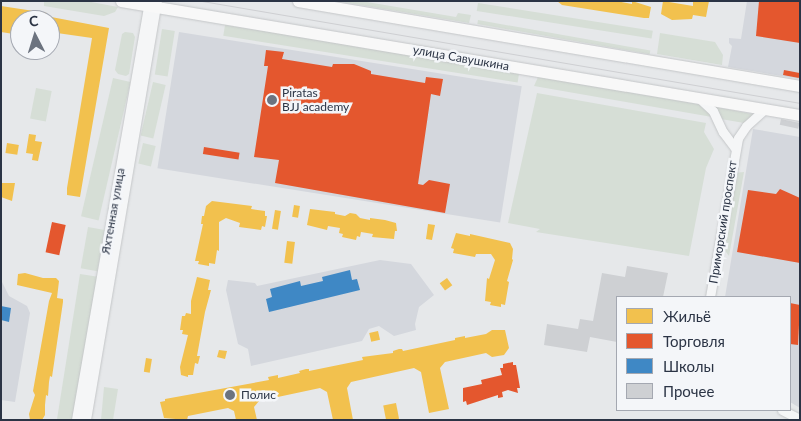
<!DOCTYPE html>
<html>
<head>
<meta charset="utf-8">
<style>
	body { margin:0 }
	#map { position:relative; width:801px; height:421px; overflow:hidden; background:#e6e8ea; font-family:Lato,sans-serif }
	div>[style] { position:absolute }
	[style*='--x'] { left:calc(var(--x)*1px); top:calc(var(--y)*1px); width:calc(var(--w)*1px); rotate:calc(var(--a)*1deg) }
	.built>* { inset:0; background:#d4d7dd; transform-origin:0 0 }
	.green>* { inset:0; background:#d6ded6; transform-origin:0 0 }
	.homes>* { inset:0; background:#f2c14e; transform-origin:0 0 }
	.shops>* { inset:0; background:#e4572e; transform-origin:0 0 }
	.schools>* { inset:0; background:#3f88c5 }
	.building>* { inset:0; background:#ced0d3; transform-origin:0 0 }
	.roads { filter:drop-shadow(0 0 1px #c4c6c8) drop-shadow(0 0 1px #c4c6c8) }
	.minor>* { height:9px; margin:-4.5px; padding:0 4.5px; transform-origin:4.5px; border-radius:4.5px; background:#f5f6f7 }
	.tertiary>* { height:10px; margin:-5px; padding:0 5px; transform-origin:5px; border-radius:5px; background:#f5f6f7 }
	.secondary>* { height:11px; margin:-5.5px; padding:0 5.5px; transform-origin:5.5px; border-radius:5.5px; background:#f8f8f8 }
	.tram>* { height:1px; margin:-0.5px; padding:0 0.5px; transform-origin:0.5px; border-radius:0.5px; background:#cecfd2 }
	.dots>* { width:14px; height:14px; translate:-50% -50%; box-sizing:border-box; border:2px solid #f4f6f9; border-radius:50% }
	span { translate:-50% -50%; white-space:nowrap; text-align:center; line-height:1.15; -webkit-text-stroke:5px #f4f6f9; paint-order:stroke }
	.street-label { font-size:12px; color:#2b3445 }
	.poi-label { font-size:12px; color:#2b3445 }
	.left { translate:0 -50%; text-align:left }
	.frame { position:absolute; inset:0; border:2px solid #2b3445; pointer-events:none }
	.legend { position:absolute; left:616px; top:296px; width:175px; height:115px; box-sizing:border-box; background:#f4f6f9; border:1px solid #a4a8b1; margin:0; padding:6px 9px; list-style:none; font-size:15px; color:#2b3445 }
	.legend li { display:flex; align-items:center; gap:10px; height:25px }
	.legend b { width:25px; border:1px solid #a4a8b1 }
	.north { position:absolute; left:10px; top:10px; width:50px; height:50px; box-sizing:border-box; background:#f4f6f9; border:1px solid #a4a8b1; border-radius:50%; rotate:355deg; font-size:14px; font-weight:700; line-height:20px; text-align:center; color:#2b3445 }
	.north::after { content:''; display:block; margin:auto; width:18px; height:22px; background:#6c737f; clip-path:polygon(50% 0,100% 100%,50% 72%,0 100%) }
</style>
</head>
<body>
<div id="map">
	<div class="built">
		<i style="clip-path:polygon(747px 1px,800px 1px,800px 79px,728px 67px,732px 46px,729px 43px,729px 38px,741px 39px)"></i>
		<i style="left:179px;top:32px;width:347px;height:138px;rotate:9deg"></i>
		<i style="clip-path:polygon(753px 129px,800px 137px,800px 408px,790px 402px,790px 297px,725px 297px)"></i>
		<i style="clip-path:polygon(380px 260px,411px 264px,434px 295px,419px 307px,415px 324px,416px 330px,394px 336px,379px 326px,369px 329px,362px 341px,251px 366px,248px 349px,238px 344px,226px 290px,228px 280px,255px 283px,257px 286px)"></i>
		<i style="clip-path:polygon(1px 280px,9px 296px,27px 306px,30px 313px,15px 402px,1px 400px)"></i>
	</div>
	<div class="green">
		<i style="clip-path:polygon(44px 1px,86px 1px,118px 7px,115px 12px,104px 16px,44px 6px)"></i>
		<i style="clip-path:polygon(336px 1px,361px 1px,456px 17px,458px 13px,471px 15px,469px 23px)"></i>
		<i style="left:478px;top:3px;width:177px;height:8px;rotate:9deg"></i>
		<i style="left:478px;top:20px;width:175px;height:4px;rotate:10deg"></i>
		<i style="left:225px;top:25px;width:298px;height:11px;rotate:9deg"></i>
		<i style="left:162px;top:29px;width:13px;height:46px;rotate:9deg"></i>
		<i style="clip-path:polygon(125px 32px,133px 33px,135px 37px,129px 74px,126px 76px,118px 74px,115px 70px,122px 34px)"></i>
		<i style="clip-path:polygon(660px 33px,715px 42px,723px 55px,722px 65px,657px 54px)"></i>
		<i style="clip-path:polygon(538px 77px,698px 104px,707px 109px,712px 117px,534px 86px)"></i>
		<i style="left:113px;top:78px;width:18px;height:142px;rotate:13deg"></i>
		<i style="left:153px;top:82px;width:13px;height:55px;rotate:13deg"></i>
		<i style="left:36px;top:88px;width:16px;height:31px;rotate:11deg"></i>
		<i style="clip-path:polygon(537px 93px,706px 123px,704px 132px,714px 149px,706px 168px,689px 256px,536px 232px,540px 229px,508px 223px)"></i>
		<i style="clip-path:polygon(716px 107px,752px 114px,752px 116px,744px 123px,721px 119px)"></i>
		<i style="left:143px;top:143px;width:13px;height:21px;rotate:13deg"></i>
		<i style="clip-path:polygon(744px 172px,729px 256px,723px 248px,734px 173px)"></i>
		<i style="left:88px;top:227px;width:17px;height:42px;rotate:10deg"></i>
		<i style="left:80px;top:274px;width:18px;height:148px;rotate:9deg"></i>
		<i style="clip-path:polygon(104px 387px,118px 389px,113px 420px,101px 420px)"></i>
	</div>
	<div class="homes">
		<i style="clip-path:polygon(557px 1px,616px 1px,632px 4px,632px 1px,651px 7px,649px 18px,644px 18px,562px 5px)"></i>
		<i style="clip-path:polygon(663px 1px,693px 6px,693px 1px,709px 1px,706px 17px,693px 15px,692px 19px,672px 20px,661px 14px)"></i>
		<i style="clip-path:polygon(1px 6px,47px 13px,46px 16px,109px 28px,80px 197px,67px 195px,67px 188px,92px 38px,50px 32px,50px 20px,20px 20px,20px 35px,1px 32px)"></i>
		<i style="clip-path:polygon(29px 134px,36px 135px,35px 141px,42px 142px,38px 161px,32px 160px,33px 154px,26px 153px)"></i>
		<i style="left:7px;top:143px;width:12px;height:10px;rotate:9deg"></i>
		<i style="clip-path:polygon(1px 183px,15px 183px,12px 201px,1px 197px)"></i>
		<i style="clip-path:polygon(212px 201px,252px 206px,251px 209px,265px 211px,265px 216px,267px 216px,265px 227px,262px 226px,261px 230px,239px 227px,240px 223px,226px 218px,219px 222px,219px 251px,217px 250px,215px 264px,209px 263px,209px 266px,198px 264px,199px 261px,195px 261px,203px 224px,201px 224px,202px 216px,204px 216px,206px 206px)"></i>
		<i style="left:294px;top:205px;width:6px;height:12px;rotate:9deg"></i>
		<i style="clip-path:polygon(310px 209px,335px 212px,335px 214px,345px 216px,350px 213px,356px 214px,360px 218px,370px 220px,370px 218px,385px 220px,396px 223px,397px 231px,395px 231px,394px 239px,372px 237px,373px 234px,361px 232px,360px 237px,357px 236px,356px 240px,342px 237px,343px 234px,339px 233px,340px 228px,328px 226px,327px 230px,307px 225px)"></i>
		<i style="left:275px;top:210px;width:6px;height:19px;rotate:9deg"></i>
		<i style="clip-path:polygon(428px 224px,435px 225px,432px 240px,426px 239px)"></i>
		<i style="clip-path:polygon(456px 233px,470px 236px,470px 234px,510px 243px,513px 249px,512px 259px,513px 260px,507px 281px,509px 282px,505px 305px,501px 304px,501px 307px,490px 305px,491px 302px,485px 301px,487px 278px,489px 279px,495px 260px,491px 254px,476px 254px,475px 257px,453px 253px,454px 249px,451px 248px)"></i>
		<i style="left:287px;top:241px;width:8px;height:22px;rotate:7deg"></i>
		<i style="clip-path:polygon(25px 273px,43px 278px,56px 278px,59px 281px,57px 298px,63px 299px,63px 302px,52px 377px,50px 376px,49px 382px,48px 396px,46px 395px,45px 405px,45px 415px,42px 420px,30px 420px,29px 414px,35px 395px,33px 391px,49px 301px,52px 293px,17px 285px,18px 274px)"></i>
		<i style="clip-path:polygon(197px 277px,210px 280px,208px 290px,211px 290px,205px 312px,197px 356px,200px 356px,198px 364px,195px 363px,193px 375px,188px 375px,188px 377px,181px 375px,180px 367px,188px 335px,182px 334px,183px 330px,180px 330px,182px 316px,185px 316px,186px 313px,191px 314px,191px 301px)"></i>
		<i style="left:447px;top:278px;width:9px;height:9px;rotate:54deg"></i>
		<i style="clip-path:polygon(492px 330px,505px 330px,509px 348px,504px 355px,492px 357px,486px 353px,445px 362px,440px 368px,449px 409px,429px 413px,421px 372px,414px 368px,351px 382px,347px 388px,353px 420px,333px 420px,327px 392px,320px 388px,259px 401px,254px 407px,257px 420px,236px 420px,234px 411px,228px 408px,188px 416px,187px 420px,164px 418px,160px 402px,165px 401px,165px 399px,269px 380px,268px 377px,278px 375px,278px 378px,300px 373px,299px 371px,306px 369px,309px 369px,309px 371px,363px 360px,362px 357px,393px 353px,393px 351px,399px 349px,402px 349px,403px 351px,455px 340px,455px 338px,465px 336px,465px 338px,486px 334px)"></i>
		<i style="left:378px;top:331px;width:9px;height:9px;rotate:77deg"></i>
		<i style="clip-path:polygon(219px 350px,227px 351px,225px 359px,217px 357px)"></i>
		<i style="left:146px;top:358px;width:6px;height:14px;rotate:9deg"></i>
		<i style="left:396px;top:403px;width:16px;height:13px;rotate:79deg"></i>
	</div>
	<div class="shops">
		<i style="clip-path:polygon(759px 1px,800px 1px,800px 43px,756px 36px)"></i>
		<i style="clip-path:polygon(266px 50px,284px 52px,282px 59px,332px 67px,333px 64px,354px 64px,371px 71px,371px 74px,425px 83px,426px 77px,443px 79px,440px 96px,431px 94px,418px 184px,423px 185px,429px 180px,450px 184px,445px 213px,275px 183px,279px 160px,254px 157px,268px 66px,264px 66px)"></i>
		<i style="left:784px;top:70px;width:16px;height:5px;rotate:11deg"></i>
		<i style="left:204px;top:147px;width:36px;height:7px;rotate:9deg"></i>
		<i style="clip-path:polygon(780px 189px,800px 198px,800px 263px,737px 252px,748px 190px,776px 194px)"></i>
		<i style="left:52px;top:222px;width:14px;height:31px;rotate:12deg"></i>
		<i style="clip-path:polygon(790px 303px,800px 305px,798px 345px,790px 344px)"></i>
		<i style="clip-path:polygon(513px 362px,513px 365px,516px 365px,518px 376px,520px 388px,517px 388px,518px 393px,508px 390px,502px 392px,503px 397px,498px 398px,498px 395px,467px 405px,466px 401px,463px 402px,463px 388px,482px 384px,481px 380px,502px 375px,500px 368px,503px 368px,503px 364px)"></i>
	</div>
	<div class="schools">
		<i style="clip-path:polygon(350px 270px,352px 280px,357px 279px,360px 290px,269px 312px,266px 299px,272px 297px,270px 289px,300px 281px,301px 286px,323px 281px,322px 277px)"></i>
		<i style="clip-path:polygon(1px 306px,11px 308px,9px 322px,1px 320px)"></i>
	</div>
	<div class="building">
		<i style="left:781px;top:119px;width:19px;height:6px;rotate:12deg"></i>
		<i style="clip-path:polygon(627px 266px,668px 273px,663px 297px,617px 297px,617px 342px,590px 337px,587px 352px,544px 345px,547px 324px,578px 329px,580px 319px,593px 321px,602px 273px,625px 277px)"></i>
	</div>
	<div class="roads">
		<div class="minor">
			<i style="--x:700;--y:99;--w:18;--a:43"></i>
			<i style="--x:713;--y:111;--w:23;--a:65"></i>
			<i style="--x:723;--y:132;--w:20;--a:53"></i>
			<i style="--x:710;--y:297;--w:161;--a:-80"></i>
			<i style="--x:738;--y:138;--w:14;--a:-56"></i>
			<i style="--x:746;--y:126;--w:25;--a:-42"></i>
			<i style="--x:782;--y:410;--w:20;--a:27"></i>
		</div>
		<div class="tertiary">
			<i style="--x:77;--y:420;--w:420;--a:-80.1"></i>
			<i style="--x:86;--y:420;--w:425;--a:-80.4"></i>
		</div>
		<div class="secondary">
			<i style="--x:121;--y:1;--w:689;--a:9.53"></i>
			<i style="--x:298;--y:1;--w:509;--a:9.61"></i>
		</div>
	</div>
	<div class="tram">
		<i style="--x:202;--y:1;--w:607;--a:9.68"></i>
	</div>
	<div class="dots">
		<i style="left:272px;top:100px;background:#6c737f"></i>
		<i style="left:230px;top:395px;background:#6c737f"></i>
	</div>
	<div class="street-label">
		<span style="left:461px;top:58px;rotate:10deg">улица Савушкина</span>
		<span style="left:113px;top:211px;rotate:-80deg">Яхтенная улица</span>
		<span style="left:723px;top:222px;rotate:-81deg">Приморский проспект</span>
	</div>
	<div class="poi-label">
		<span class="left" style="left:282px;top:100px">Piratas<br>BJJ academy</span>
		<span class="left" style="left:241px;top:395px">Полис</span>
	</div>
	<div class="frame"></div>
	<ul class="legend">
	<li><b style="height:14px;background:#f2c14e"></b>Жильё</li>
	<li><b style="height:14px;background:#e4572e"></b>Торговля</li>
	<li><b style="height:14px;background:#3f88c5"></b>Школы</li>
	<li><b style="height:14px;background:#ced0d3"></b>Прочее</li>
	</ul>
	<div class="north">С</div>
</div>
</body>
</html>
